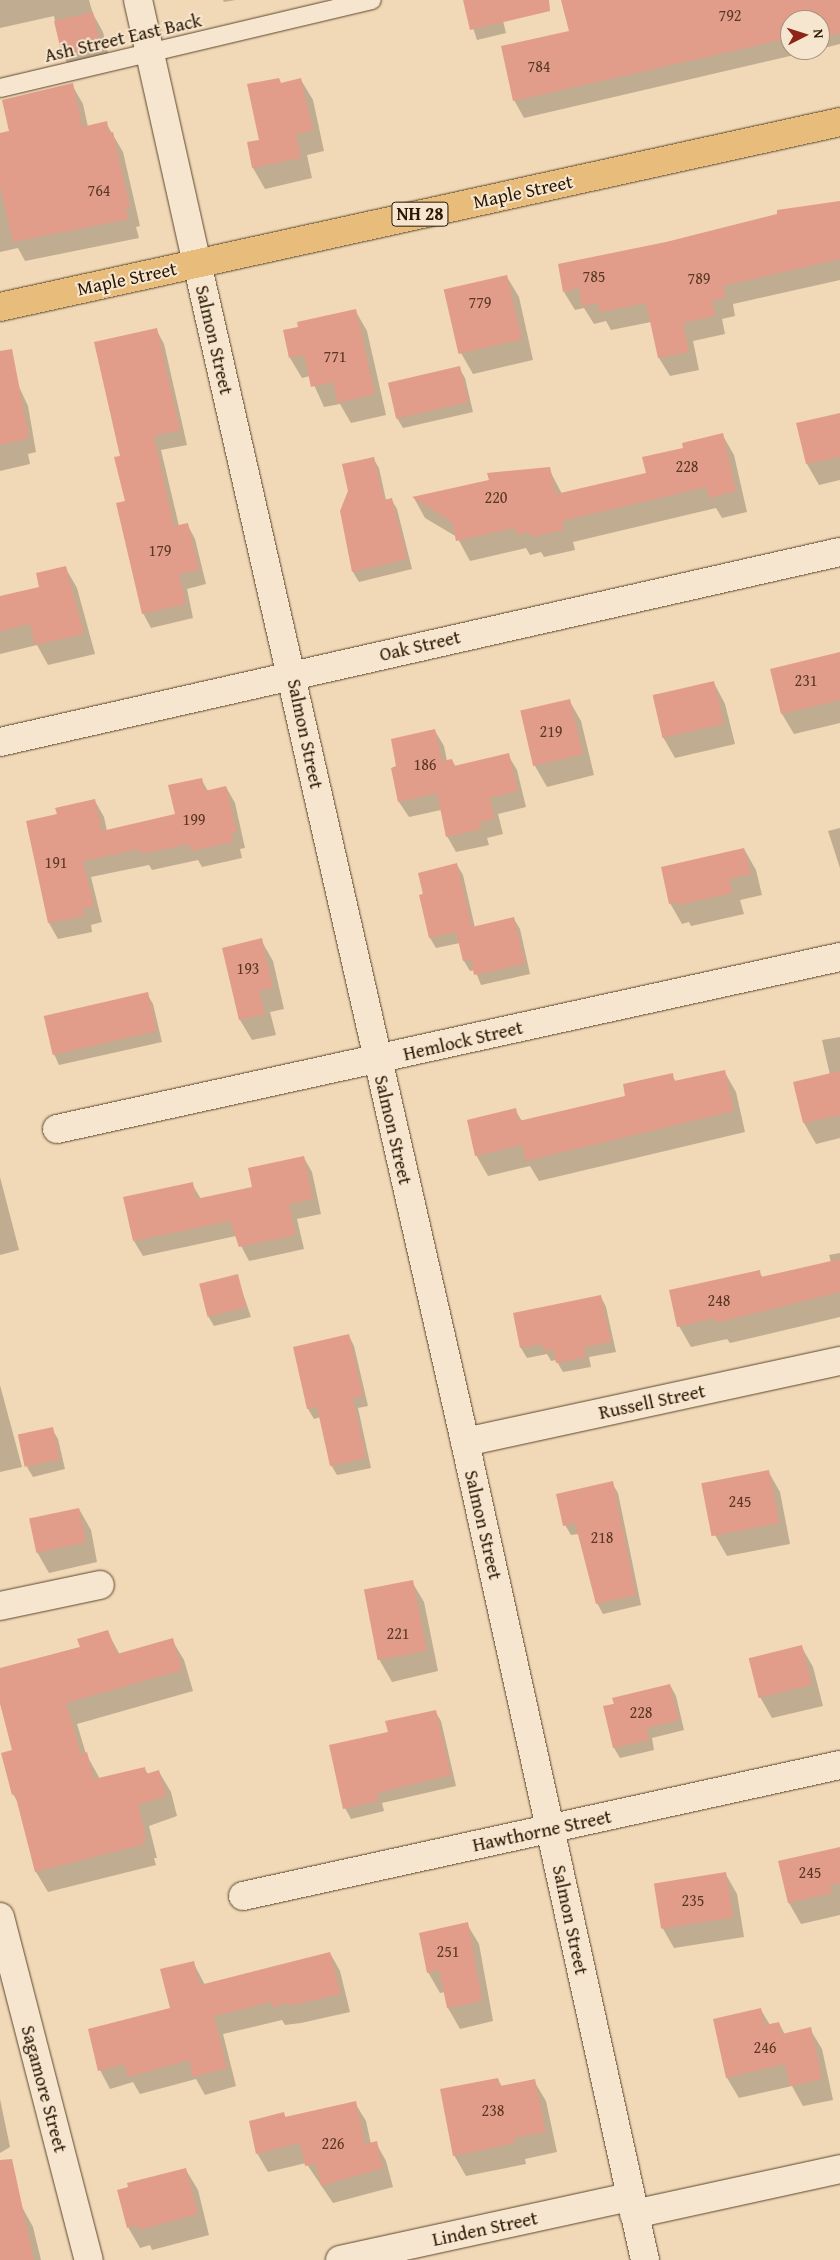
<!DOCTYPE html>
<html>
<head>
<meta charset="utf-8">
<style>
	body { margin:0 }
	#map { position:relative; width:840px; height:2260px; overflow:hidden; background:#f1d8b6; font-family:"Gentium Book Plus",serif }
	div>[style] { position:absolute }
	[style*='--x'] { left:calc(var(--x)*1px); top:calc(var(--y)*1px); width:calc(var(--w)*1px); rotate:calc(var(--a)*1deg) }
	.shadow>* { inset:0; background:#0003 }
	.building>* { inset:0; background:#e29c8a; transform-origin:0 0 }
	.roads { filter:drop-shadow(0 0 1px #5c472e) drop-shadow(0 0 1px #5c472e) }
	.lane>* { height:18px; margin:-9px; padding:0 9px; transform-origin:9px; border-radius:9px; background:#f6e6d0 }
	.street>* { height:28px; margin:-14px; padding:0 14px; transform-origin:14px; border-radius:14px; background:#f6e6d0 }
	.secondary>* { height:28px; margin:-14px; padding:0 14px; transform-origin:14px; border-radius:14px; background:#f6e6d0 }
	.primary>* { height:28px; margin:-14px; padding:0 14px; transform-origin:14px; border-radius:14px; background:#e8bc7b }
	span { translate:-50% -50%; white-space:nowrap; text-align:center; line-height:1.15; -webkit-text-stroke:4px #f6e6d0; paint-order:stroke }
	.number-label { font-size:16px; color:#583823 }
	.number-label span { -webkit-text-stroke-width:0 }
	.shield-label span { padding:1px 4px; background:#f6e6d0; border:1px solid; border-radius:4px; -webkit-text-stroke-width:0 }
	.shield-label { font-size:18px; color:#2a1701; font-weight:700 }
	.street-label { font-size:19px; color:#2a1701 }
	.north { position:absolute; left:780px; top:10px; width:50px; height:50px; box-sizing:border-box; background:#f6e6d0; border:1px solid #a4937d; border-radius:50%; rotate:85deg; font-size:14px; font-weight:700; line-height:20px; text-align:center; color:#2a1701 }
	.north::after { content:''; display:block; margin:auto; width:18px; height:22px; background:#8f2418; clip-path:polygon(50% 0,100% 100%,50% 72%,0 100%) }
</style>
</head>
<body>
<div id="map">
	<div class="shadow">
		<i style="clip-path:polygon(0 0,89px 0,93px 14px,103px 32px,111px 65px,73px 73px,62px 54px,54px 16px,0 28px)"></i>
		<i style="clip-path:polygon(223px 0,236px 0,224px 2px)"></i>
		<i style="clip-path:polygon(464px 0,498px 0,506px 33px,477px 40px)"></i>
		<i style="clip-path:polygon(563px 0,840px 0,840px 44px,820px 49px,820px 20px,790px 20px,790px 50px,816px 50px,524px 118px,514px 100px,570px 32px)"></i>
		<i style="clip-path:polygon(279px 79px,281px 84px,301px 80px,313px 100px,324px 151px,307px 155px,312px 178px,265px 189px,253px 168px,248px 143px,260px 141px)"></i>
		<i style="clip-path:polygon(72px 85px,83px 104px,88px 127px,106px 123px,123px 152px,140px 226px,136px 227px,139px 238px,25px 261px,18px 248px,0 252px,0 135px,11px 132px)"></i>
		<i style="clip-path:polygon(840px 202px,840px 280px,733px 304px,735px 316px,722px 319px,725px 334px,693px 341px,699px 370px,670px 376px,659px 358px,651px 322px,611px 330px,606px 321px,594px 324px,584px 308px,575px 310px,564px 292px,667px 243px)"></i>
		<i style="clip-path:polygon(507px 277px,519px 297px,533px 360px,473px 374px,461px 353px)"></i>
		<i style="clip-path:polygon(355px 310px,367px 331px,386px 415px,351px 423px,340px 404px,324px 407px,310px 376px,302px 378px,290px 358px)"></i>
		<i style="clip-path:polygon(156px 329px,164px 344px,187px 445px,161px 450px,179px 526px,187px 524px,195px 539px,206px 584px,187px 589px,193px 618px,151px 628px,143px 613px,126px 502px)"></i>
		<i style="clip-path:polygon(459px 368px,465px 378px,473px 412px,403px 428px,397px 418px,390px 384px)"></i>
		<i style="clip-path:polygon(13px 374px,28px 406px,36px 452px,28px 454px,30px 464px,0 471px,0 377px)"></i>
		<i style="clip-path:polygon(840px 415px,840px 480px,819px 485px,807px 464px,798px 424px)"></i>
		<i style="clip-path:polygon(722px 434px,734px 455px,747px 512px,722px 518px,716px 508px,573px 542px,575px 550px,544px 557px,541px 552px,530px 555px,526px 548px,470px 561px,457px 537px,425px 518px,414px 498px,549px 469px,562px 494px,648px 473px,684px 449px)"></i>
		<i style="clip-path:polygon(373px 458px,379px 468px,386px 500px,391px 499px,397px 509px,412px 569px,359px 582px,353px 572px)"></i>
		<i style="clip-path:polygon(65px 567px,77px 588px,95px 654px,48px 665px,37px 645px,0 654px,0 598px,40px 588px)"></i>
		<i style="clip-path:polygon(840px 653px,840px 723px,794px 734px,782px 714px)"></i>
		<i style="clip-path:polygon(714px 683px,725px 704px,735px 744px,675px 758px,663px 737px,653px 695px)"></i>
		<i style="clip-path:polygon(569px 700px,581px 721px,594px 775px,547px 787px,535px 766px,521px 712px)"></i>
		<i style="clip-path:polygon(435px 731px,444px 746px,447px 761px,452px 760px,456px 767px,508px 755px,517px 770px,526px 807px,498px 814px,503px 834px,487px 838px,489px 845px,456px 852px,447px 836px,441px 810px,409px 817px,399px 802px,398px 767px)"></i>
		<i style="clip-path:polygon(201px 779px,208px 791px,226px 787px,235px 803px,245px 848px,240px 849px,242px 858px,202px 867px,198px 860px,152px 870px,149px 865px,91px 877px,102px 922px,91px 925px,92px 932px,58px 939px,49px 923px,58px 815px,95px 801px,104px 817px,107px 831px,176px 815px)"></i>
		<i style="clip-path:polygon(840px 828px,840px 868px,828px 831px)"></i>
		<i style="clip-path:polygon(744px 849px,756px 870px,762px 895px,740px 900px,744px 914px,691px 926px,689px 922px,682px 924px,670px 903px)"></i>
		<i style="clip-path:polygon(457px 865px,463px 875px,475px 928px,514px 919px,520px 929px,530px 974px,481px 985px,475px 970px,470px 971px,464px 961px,460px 943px,436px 948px,430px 938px,420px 896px)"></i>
		<i style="clip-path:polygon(261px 940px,273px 961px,284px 1009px,270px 1012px,276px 1035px,252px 1040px,240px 1020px)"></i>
		<i style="clip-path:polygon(147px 994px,153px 1004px,162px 1042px,59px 1065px,54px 1054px)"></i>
		<i style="clip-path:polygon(840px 1037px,840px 1138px,816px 1144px,804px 1123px,795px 1083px,830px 1075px,822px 1040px)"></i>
		<i style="clip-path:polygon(724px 1071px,736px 1092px,745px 1132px,539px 1181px,530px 1166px,488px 1176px,476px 1155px,515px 1110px,522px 1121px,627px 1097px,672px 1075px,676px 1082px)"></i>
		<i style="clip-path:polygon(304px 1158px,312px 1172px,321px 1214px,297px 1219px,304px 1249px,249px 1261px,236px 1236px,143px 1256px,134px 1241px,192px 1184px,201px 1199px,254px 1188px)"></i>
		<i style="clip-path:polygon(0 1177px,19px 1250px,0 1255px)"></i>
		<i style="clip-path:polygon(840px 1253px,840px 1317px,730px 1343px,727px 1339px,691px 1347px,679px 1326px,759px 1272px,763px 1278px,831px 1262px,829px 1255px)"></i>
		<i style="clip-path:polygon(237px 1276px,251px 1317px,214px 1326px,208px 1316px)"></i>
		<i style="clip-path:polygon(601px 1297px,606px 1307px,616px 1352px,589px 1357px,591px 1367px,563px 1372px,556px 1360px,551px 1361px,547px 1354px,527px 1358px,521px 1348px,515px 1314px)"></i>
		<i style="clip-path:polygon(349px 1336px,354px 1346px,368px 1406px,358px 1408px,371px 1468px,337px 1475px,331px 1465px,321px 1417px,314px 1419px,308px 1409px)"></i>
		<i style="clip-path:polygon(0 1385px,22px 1467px,0 1472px)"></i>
		<i style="clip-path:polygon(52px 1429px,58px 1439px,65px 1469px,33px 1477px,27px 1467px)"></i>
		<i style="clip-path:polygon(768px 1471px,780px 1492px,790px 1544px,727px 1556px,715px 1535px)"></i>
		<i style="clip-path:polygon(612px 1483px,618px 1493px,641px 1605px,603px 1614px,597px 1603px,579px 1534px,571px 1535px,565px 1525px)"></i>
		<i style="clip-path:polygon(79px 1509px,91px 1530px,97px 1562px,49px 1573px,37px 1552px,30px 1520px)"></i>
		<i style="clip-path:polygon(412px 1582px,424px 1602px,438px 1671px,392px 1682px,380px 1661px,365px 1592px)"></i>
		<i style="clip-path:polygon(107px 1631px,120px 1655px,172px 1640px,184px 1660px,193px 1691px,77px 1724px,86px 1754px,100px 1779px,144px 1768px,148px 1774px,159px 1772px,171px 1792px,177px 1816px,149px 1826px,157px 1858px,154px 1858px,156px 1865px,48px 1892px,36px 1872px,20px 1806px,13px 1794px,13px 1751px,0 1703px,0 1669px,81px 1647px)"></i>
		<i style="clip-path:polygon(801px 1646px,813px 1667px,823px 1706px,772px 1718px,760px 1697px)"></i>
		<i style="clip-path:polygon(670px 1685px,676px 1696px,684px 1730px,652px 1738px,654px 1750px,620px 1758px,614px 1748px,604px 1707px)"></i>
		<i style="clip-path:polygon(435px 1711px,441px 1721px,456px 1786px,382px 1803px,384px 1811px,351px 1819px,345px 1808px,389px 1733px)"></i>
		<i style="clip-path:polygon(840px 1848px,840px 1915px,801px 1924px,789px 1903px,780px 1862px)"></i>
		<i style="clip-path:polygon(725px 1873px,737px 1894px,744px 1937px,674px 1948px,662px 1927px)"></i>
		<i style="clip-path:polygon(467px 1924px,479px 1944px,493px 2021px,460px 2029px,448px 2008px,445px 1992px,440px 1993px,428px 1972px)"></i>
		<i style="clip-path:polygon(330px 1953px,340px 1971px,350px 2012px,301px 2023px,285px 2025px,282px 2020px,223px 2034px,236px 2086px,205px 2095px,196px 2079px,140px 2094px,133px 2082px,110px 2089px,100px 2070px,171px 2009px,193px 1962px,205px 1985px)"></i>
		<i style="clip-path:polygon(761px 2010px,770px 2025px,779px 2023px,785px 2035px,810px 2029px,822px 2049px,833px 2100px,803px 2106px,792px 2086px,739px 2098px,727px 2078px)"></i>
		<i style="clip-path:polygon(498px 2079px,502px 2087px,534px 2081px,546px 2101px,557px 2152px,525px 2159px,526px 2164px,466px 2176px,454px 2155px)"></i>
		<i style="clip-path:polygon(0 2099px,10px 2147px,0 2153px)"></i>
		<i style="clip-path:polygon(355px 2103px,366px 2121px,371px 2144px,376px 2143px,386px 2161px,393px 2187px,333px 2203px,306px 2163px,268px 2172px,257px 2153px,284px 2114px,286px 2118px)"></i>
		<i style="clip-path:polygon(186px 2170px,198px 2190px,209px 2235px,152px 2250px,150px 2245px,140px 2248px,128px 2227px)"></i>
		<i style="clip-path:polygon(22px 2207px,33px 2227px,41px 2260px,0 2260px,0 2212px)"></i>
	</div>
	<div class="building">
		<i style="clip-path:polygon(463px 0,549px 0,550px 11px,470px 30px)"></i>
		<i style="clip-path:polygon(561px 0,840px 0,840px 33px,820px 38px,820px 20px,790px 20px,790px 38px,513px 101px,501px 46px,569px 31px)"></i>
		<i style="left:93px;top:12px;width:35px;height:40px;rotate:77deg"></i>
		<i style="clip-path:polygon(279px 78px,281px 83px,301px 78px,313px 130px,296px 134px,301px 158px,252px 168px,247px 142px,259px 140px,247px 84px)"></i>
		<i style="clip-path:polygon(73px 83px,82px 127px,107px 121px,109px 133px,113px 132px,130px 207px,126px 208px,129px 219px,13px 242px,0 186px,0 133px,9px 131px,2px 100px)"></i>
		<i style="clip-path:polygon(840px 201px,840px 259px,723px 286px,726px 297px,712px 301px,715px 316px,683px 323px,689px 352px,658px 358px,646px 303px,600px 312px,598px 303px,582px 306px,579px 288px,563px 292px,558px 264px,666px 242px,777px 214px,777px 210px)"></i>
		<i style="left:507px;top:275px;width:66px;height:65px;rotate:77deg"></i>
		<i style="clip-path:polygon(356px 309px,375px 394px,338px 403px,333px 382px,311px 387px,304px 355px,289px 358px,283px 330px,298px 327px,297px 322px)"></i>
		<i style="clip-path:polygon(157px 328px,180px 430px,154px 436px,174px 526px,188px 523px,199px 570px,179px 574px,186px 604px,142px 614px,116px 503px,125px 501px,114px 457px,120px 456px,94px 342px)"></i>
		<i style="clip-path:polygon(12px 349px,29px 438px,0 445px,0 351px)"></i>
		<i style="left:460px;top:366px;width:37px;height:74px;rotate:77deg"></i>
		<i style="clip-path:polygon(840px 413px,840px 457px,806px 464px,796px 423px)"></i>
		<i style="clip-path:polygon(723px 433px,736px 491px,709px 498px,706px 487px,562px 521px,564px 530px,531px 537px,530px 532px,517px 535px,515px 528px,456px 541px,452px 522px,412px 497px,489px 480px,487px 473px,550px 467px,556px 494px,646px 473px,642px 457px,683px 448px,682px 443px)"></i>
		<i style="clip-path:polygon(374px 457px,384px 500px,392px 498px,407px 559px,352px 572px,340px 511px,348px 491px,342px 464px)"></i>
		<i style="clip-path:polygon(66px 566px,84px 634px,35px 645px,30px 624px,0 631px,0 596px,39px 587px,36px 573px)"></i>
		<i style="clip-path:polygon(840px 652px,840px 700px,781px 714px,770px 669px)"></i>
		<i style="left:714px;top:681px;width:44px;height:63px;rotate:77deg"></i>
		<i style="left:570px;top:699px;width:57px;height:51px;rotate:77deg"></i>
		<i style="clip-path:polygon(435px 729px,442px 761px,452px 759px,454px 766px,509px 753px,518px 791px,489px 798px,495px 818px,479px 823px,481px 829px,446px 837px,437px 793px,398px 802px,391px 768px,396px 766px,391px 739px)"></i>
		<i style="clip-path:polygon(202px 778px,205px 791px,226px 786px,237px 832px,231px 833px,233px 842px,191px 851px,190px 844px,141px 854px,140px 849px,83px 861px,94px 906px,82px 909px,84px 916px,48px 923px,26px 821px,57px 814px,55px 808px,95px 799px,102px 831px,175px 814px,168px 785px)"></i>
		<i style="clip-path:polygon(744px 848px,751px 874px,729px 879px,733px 893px,678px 905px,677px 902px,669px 904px,661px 867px)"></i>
		<i style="clip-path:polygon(457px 863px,472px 927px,514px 917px,525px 964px,474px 975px,471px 959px,463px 961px,456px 932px,429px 938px,419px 895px,423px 894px,418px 873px)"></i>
		<i style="clip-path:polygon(262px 938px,273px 988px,259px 991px,265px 1014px,239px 1020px,222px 948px)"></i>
		<i style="left:148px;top:992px;width:40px;height:107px;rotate:77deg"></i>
		<i style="clip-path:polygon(725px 1070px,734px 1111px,526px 1161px,522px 1145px,475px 1156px,467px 1120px,516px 1108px,519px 1121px,625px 1096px,623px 1084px,673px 1073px,674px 1081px)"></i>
		<i style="clip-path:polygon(840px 1071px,840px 1115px,803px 1123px,793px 1082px)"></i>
		<i style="clip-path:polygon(304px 1156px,313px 1199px,289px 1204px,296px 1235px,239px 1247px,230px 1221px,133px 1241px,123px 1197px,193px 1182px,196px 1199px,252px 1187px,248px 1168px)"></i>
		<i style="clip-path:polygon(840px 1259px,840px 1292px,716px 1323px,715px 1318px,677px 1327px,669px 1290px,760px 1270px,761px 1277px)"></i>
		<i style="left:238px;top:1274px;width:34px;height:40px;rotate:76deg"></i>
		<i style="clip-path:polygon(601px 1295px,611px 1342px,584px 1347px,586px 1357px,556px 1363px,553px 1349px,544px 1351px,542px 1344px,520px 1348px,513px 1313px)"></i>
		<i style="clip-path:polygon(349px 1334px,363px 1396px,353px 1398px,366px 1458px,330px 1466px,317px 1407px,307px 1409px,293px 1347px)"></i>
		<i style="left:53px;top:1427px;width:33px;height:36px;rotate:78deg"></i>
		<i style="left:769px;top:1470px;width:54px;height:69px;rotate:79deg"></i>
		<i style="clip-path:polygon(613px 1481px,636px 1595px,596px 1604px,575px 1523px,563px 1526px,556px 1494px)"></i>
		<i style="left:79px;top:1508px;width:35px;height:51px;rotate:78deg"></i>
		<i style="left:413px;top:1580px;width:72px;height:50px;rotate:79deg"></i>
		<i style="clip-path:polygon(108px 1630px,117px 1654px,173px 1638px,182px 1670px,66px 1703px,81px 1754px,87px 1752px,94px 1779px,145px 1767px,146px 1774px,159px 1770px,166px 1796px,138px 1805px,146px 1837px,143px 1838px,145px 1844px,35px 1872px,15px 1794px,12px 1795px,1px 1753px,12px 1750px,0 1703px,0 1668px,80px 1647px,77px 1639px)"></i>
		<i style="left:802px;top:1645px;width:41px;height:55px;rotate:76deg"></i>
		<i style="clip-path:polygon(670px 1684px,679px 1720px,647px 1728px,649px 1740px,613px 1748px,603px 1706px,614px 1704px,612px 1698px)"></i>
		<i style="clip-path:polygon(436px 1710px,451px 1775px,377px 1793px,379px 1801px,343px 1809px,329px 1745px,388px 1732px,385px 1721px)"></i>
		<i style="clip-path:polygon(840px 1847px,840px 1883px,830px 1885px,832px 1893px,788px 1903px,778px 1861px)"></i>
		<i style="left:726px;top:1872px;width:46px;height:73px;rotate:81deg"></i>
		<i style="clip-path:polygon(468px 1922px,482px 2001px,447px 2008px,439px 1970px,427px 1973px,419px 1933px)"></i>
		<i style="clip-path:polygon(330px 1952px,341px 1994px,289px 2006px,289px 2003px,273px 2007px,272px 2002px,214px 2016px,227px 2068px,193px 2077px,189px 2060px,128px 2077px,124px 2064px,98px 2071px,88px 2029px,170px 2008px,160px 1969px,194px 1961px,200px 1985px)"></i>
		<i style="clip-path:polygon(761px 2008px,765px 2025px,779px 2022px,782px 2034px,811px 2027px,822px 2079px,790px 2086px,785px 2064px,726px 2078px,713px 2019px)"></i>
		<i style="clip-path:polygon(498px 2078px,500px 2086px,535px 2079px,546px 2132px,514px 2138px,515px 2143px,453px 2156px,440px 2089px)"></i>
		<i style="clip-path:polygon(356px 2101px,365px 2144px,377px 2141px,383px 2168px,321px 2186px,316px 2164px,305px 2166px,300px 2143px,256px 2154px,249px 2121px,284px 2112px,285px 2117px)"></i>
		<i style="clip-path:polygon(12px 2159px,34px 2260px,0 2260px,0 2160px)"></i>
		<i style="clip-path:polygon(186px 2168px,198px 2214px,139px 2230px,138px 2225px,127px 2228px,117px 2190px,128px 2187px,127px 2183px)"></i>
	</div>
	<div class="roads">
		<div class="lane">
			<i style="--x:0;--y:88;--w:382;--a:-13.3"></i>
		</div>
		<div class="street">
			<i style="--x:197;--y:263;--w:1209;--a:77.19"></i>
			<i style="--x:465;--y:1442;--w:838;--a:77.59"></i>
			<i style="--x:0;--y:742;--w:861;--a:-12.75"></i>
			<i style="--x:57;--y:1129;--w:802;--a:-12.39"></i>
			<i style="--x:465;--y:1442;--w:384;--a:-12.2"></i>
			<i style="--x:0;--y:1606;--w:102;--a:-11.9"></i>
			<i style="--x:243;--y:1896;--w:611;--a:-12.38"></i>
			<i style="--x:0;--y:1917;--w:354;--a:75.5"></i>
			<i style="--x:634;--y:2214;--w:211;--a:-12.3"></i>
			<i style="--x:340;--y:2260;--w:296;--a:-12.3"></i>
		</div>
		<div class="secondary">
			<i style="--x:138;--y:0;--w:270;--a:77.4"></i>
		</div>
		<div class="primary">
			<i style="--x:0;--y:307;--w:860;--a:-12.42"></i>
		</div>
	</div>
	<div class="number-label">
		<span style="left:730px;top:15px">792</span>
		<span style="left:539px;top:66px">784</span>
		<span style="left:99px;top:190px">764</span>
		<span style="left:594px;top:276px">785</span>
		<span style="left:699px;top:278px">789</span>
		<span style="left:480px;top:302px">779</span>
		<span style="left:335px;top:356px">771</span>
		<span style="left:687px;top:466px">228</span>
		<span style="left:496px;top:497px">220</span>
		<span style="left:160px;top:550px">179</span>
		<span style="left:806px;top:680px">231</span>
		<span style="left:551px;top:731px">219</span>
		<span style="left:425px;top:764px">186</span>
		<span style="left:194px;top:819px">199</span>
		<span style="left:56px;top:862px">191</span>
		<span style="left:248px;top:968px">193</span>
		<span style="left:719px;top:1300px">248</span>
		<span style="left:740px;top:1501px">245</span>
		<span style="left:602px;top:1537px">218</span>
		<span style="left:398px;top:1633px">221</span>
		<span style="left:641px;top:1712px">228</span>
		<span style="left:810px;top:1872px">245</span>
		<span style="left:693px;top:1900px">235</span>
		<span style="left:448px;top:1951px">251</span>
		<span style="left:765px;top:2047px">246</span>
		<span style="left:493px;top:2110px">238</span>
		<span style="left:333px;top:2143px">226</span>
	</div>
	<div class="shield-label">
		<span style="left:420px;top:214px">NH 28</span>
	</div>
	<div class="street-label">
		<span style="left:123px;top:38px;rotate:-13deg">Ash Street East Back</span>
		<span style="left:523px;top:192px;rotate:-12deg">Maple Street</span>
		<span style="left:127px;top:279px;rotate:-12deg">Maple Street</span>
		<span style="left:214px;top:340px;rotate:77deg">Salmon Street</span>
		<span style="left:420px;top:646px;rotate:-13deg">Oak Street</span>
		<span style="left:305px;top:734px;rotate:78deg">Salmon Street</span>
		<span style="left:463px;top:1041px;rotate:-13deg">Hemlock Street</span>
		<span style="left:393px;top:1130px;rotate:77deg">Salmon Street</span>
		<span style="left:652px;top:1402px;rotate:-12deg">Russell Street</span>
		<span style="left:483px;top:1525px;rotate:77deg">Salmon Street</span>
		<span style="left:542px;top:1831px;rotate:-12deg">Hawthorne Street</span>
		<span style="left:570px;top:1920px;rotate:78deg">Salmon Street</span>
		<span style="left:44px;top:2089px;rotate:75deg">Sagamore Street</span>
		<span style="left:485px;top:2229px;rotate:-12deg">Linden Street</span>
	</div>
	<div class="north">N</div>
</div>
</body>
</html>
